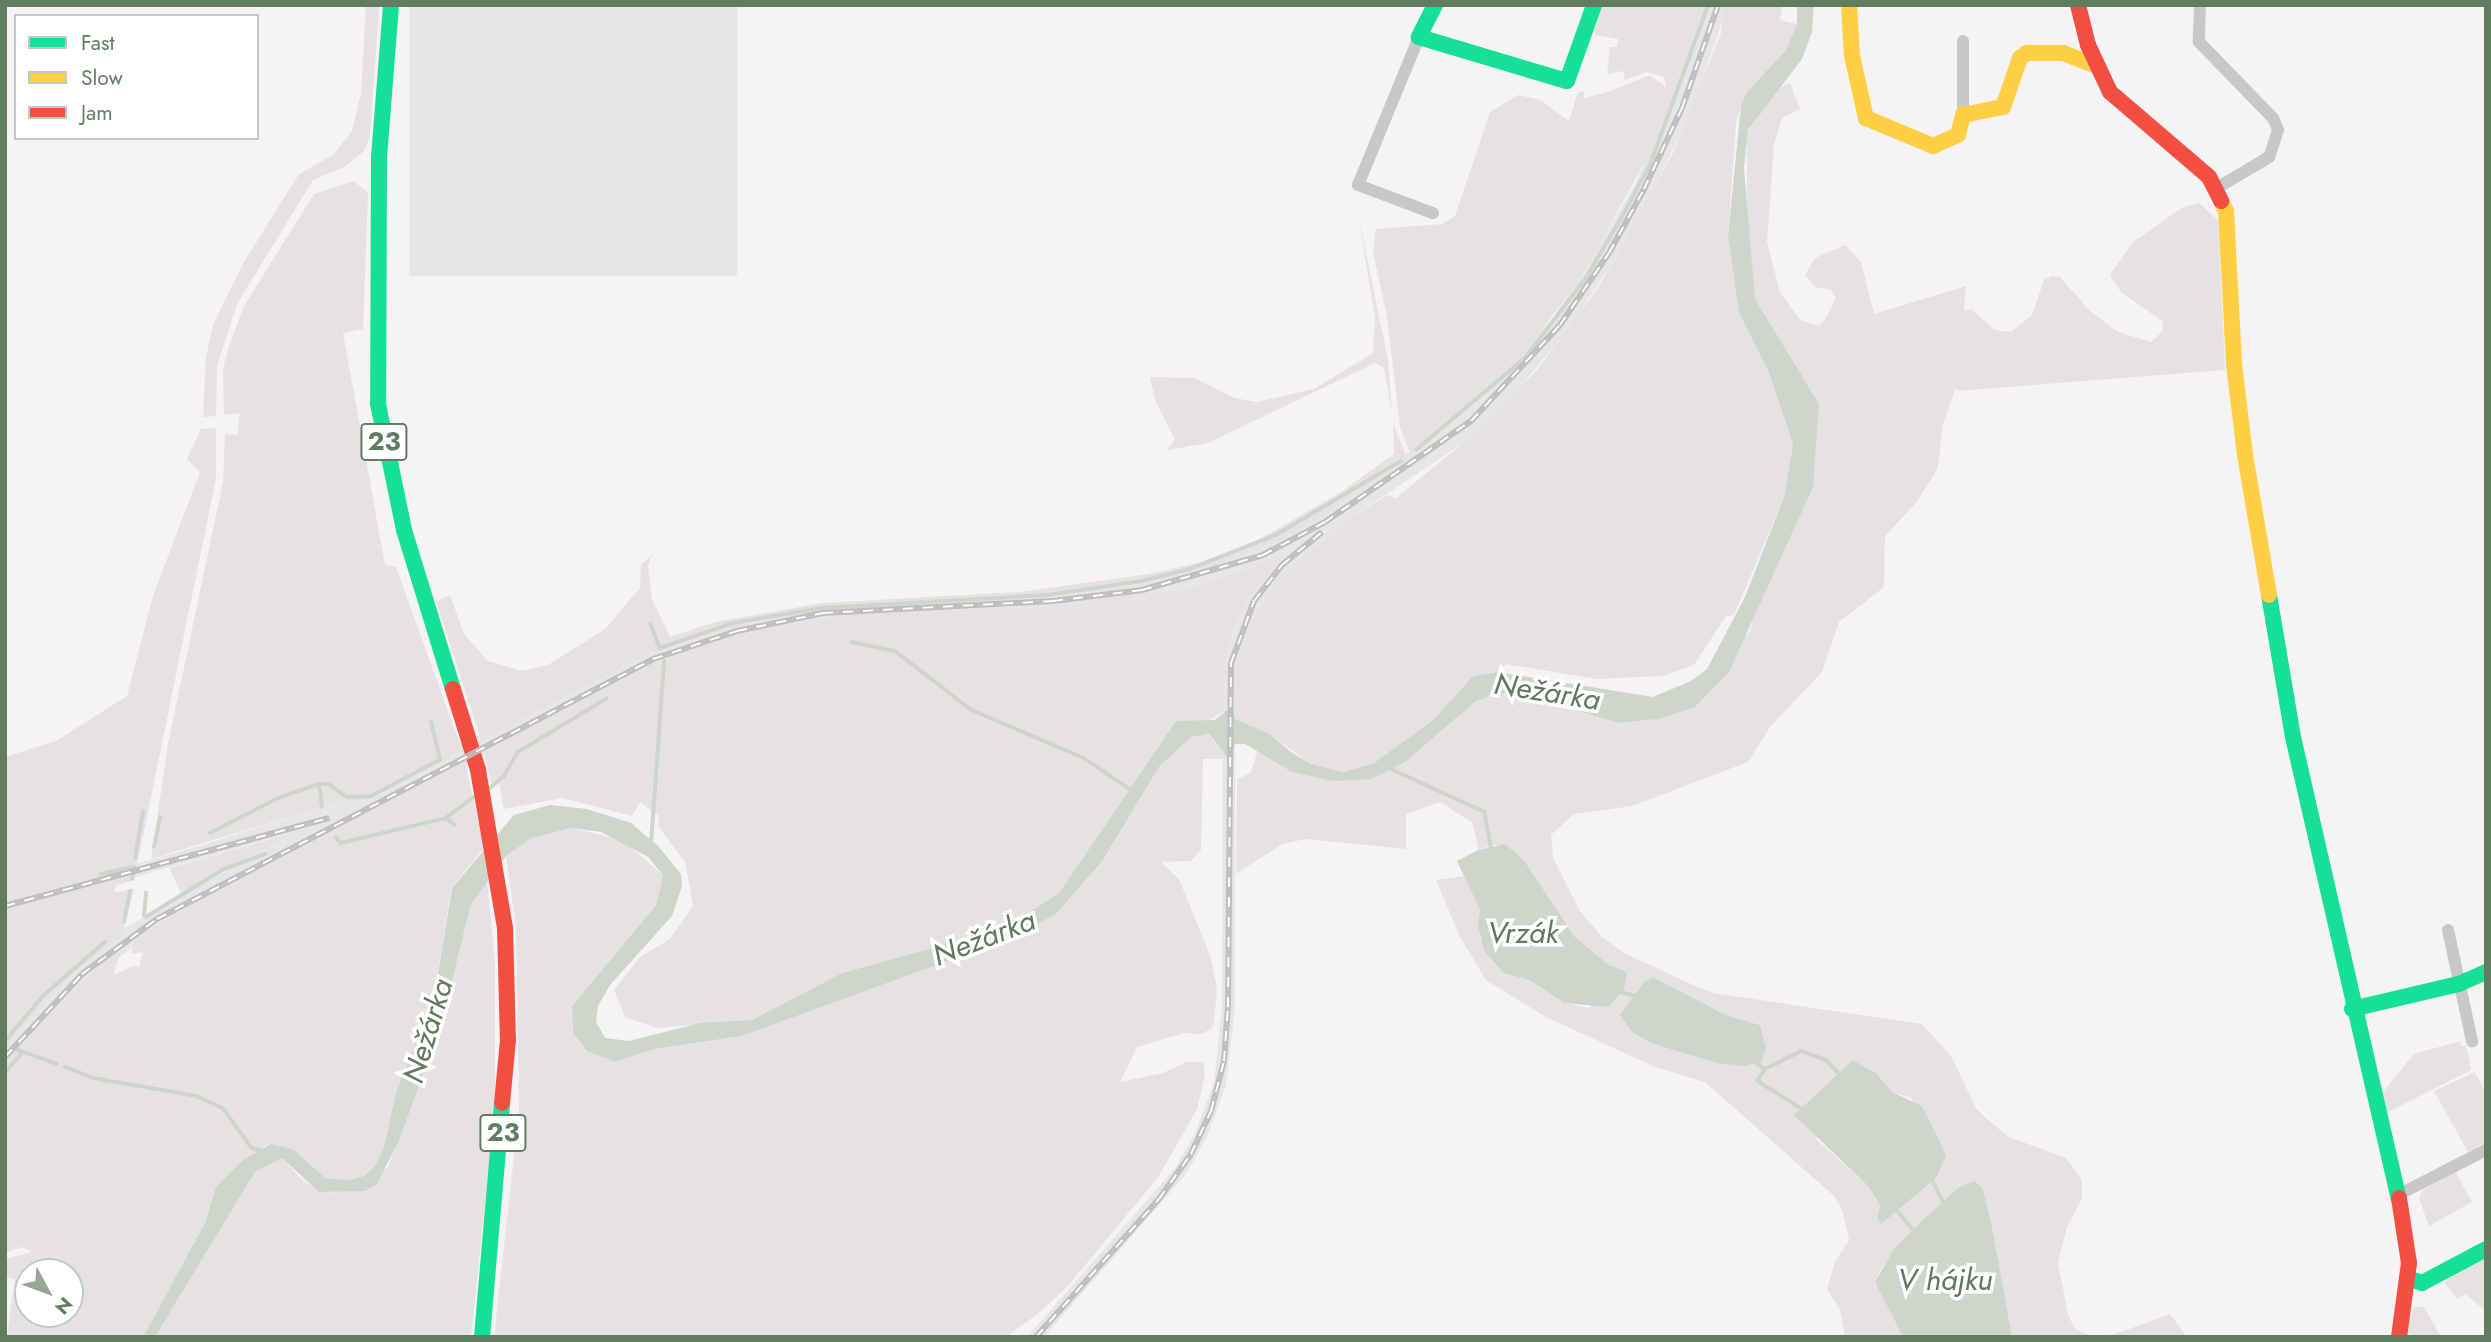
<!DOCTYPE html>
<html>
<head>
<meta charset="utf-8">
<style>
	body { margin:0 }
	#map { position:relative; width:2491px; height:1342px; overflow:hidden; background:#f5f3f4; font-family:Jost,sans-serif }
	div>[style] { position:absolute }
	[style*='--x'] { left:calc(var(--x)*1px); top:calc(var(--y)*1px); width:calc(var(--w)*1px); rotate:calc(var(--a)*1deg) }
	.built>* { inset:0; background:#e5e6e5; transform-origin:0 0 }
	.green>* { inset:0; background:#e7e2e2 }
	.water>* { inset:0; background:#ced6cc }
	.stream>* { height:3.5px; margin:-1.75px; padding:0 1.75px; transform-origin:1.75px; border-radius:1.75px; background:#ced6cc }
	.street>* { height:12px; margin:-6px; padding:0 6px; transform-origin:6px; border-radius:6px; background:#c7c9c7 }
	.fast>* { height:16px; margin:-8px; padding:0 8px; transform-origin:8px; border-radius:8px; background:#16e098 }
	.slow>* { height:16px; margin:-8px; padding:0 8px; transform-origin:8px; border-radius:8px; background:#ffcf43 }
	.jam>* { height:16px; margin:-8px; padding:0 8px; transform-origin:8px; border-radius:8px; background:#f24e42 }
	.rail>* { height:6px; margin-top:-3px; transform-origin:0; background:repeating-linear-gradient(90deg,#fff 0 10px,#bdbfbd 0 20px); box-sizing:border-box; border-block:2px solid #bdbfbd }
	span { translate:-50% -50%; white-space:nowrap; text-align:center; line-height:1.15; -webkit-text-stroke:7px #fff; paint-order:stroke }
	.shield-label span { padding:2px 5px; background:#fff; border:2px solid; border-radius:5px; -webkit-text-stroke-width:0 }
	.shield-label { font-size:26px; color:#617d61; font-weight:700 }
	.water-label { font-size:30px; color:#60785b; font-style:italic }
	.frame { position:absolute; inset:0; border:7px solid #617d61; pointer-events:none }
	.legend { position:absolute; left:14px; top:14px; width:245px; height:126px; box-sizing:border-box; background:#fff; border:2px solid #c0cbc0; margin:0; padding:9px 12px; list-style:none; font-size:21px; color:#617d61 }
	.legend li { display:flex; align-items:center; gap:14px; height:35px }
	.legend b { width:35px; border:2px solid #c0cbc0 }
	.north { position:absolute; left:14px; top:1258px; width:70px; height:70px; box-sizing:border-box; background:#fff; border:2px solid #c0cbc0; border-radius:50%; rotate:131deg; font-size:19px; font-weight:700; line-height:28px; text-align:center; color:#617d61 }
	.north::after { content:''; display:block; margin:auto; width:24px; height:32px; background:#95a694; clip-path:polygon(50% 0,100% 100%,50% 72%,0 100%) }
</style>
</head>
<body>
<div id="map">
	<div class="built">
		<i style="left:409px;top:5px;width:328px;height:271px"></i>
		<i style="clip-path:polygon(1708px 5px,1728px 5px,1691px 112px,1637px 224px,1569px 329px,1511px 397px,1462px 444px,1352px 517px,1278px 579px,1235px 678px,1235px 1007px,1226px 1085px,1207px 1137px,1186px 1174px,1044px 1337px,1027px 1337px,1176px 1167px,1196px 1131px,1214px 1082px,1222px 1006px,1223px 677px,1233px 629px,1248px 598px,1281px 557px,1195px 587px,1144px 600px,593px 697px,223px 893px,134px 946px,113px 962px,5px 1074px,5px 1041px,33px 1008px,123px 929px,292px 833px,5px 913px,5px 900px,186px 850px,348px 799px,351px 803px,558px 693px,692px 634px,822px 604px,1052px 592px,1140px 580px,1239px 553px,1366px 483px,1466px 412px,1554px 317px,1635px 185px)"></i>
	</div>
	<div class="green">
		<i style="clip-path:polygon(366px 5px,379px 5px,370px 136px,364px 151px,346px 166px,313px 180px,237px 304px,217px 366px,216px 416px,203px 417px,206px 357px,213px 325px,244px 262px,299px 174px,333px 155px,352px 131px,361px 93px)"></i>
		<i style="clip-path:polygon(1602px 5px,1708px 5px,1659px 145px,1651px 163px,1646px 160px,1581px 277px,1523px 355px,1466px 412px,1410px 453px,1400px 427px,1387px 317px,1373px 252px,1376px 229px,1442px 224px,1455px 216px,1490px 112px,1518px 95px,1540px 100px,1569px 121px,1578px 92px,1584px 91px,1584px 98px,1608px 92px,1650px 75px,1666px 87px,1664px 77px,1647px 72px,1625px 80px,1623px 71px,1607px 74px,1610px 47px,1617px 47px,1618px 39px,1594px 35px)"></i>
		<i style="clip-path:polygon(1724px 5px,1782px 5px,1780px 20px,1797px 24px,1786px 50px,1746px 93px,1736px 122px,1728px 236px,1739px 313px,1769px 373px,1793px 444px,1784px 497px,1734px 615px,1726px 616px,1694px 665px,1663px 676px,1597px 679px,1506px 664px,1498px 672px,1473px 676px,1433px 720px,1374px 763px,1343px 772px,1311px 764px,1270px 734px,1235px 719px,1235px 678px,1245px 633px,1278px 578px,1352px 517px,1388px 495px,1396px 498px,1462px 444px,1538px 369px,1598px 288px,1673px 153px,1721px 33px)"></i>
		<i style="clip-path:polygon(evenodd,1790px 83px,1800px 109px,1782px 118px,1774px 144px,1767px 242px,1780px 292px,1800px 320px,1819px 326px,1826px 318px,1836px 298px,1831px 290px,1815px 287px,1805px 275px,1815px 258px,1845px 245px,1861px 262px,1874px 314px,1966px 286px,1964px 311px,1971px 309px,1995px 330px,2011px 332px,2032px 315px,2044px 280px,2052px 276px,2060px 277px,2090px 311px,2118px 332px,2151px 342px,2163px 331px,2162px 321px,2121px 292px,2110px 275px,2133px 242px,2183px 207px,2199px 203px,2218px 220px,2225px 370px,1957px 391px,1956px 387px,1943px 424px,1938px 468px,1916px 503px,1885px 536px,1884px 587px,1839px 622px,1822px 672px,1770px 727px,1748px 762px,1632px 806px,1574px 814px,1551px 835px,1553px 858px,1580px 911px,1602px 937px,1624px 953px,1691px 984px,1713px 993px,1922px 1024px,1951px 1056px,1976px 1108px,1988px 1120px,2009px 1137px,2066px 1158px,2082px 1180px,2082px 1198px,2067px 1227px,2058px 1263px,2068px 1315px,2075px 1329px,2094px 1337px,2012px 1337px,1982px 1187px,1958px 1188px,1882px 1267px,1875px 1282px,1903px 1337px,1845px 1337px,1840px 1310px,1827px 1289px,1835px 1262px,1849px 1240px,1843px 1212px,1834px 1196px,1705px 1082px,1655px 1067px,1546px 1017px,1486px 980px,1460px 937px,1436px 880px,1465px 876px,1480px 910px,1480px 938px,1504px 973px,1529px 980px,1564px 1003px,1590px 1008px,1609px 965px,1574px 936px,1511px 848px,1493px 845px,1478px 850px,1473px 823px,1440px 802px,1406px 814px,1406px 849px,1306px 839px,1282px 844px,1236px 874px,1237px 779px,1251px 773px,1258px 749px,1272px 757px,1372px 779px,1405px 762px,1476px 701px,1499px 693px,1519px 693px,1620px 723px,1659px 719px,1749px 633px,1761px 595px,1813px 487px,1766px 318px,1755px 299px,1747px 239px,1747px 133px,1774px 91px,1790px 83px,1653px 977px,1726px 1015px,1760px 1025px,1731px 1063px,1677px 1050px,1621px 1015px,1645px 981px,1653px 977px,1790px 83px,1854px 1060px,1876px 1073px,1892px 1092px,1911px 1098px,1946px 1155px,1929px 1185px,1877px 1218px,1880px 1205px,1868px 1186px,1816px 1139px,1854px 1060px)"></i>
		<i style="clip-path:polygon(354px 181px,368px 193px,363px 329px,343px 333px,385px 565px,396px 567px,462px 750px,372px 797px,351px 803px,348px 799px,151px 859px,168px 744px,223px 482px,225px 434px,237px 435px,240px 413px,224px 415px,223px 369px,228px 349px,244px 306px,314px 194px)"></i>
		<i style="clip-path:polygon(1359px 219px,1388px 360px,1392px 414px,1384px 368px,1375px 363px,1208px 443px,1167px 450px,1175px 439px,1155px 400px,1150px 377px,1195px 378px,1234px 398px,1257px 402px,1314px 389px,1373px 353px,1375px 318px)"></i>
		<i style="clip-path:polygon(1393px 423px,1408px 460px,1294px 534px,1220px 564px,1108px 591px,866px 603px,751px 622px,644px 655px,481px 740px,436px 601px,450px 595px,464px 634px,488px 661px,522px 671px,548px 665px,605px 629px,640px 588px,641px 564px,652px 555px,648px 565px,652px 599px,670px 637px,715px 622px,822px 603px,1019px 592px,1148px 574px,1212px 560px,1262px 538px,1341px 492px,1394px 454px)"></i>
		<i style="clip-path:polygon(216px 428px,216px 478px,137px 866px,5px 902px,5px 757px,56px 741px,127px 696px,153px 596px,200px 472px,187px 459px,201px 429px)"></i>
		<i style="clip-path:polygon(1286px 555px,1248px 598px,1233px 629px,1223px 677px,1223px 712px,1206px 722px,1176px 721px,1059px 893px,1019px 919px,950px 943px,842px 973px,752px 1020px,657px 1028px,625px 1017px,614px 990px,640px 957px,670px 939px,693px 906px,685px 862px,658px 826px,659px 816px,640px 802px,632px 816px,562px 798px,504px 809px,499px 782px,492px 785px,483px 749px,645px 666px,753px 630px,852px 614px,1049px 607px,1169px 590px,1117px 604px,1195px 587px)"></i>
		<i style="clip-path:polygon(1208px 734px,1229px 759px,1203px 759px,1201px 850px,1191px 861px,1161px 862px,1179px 879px,1211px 958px,1217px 989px,1214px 1021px,1211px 1029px,1201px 1034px,1184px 1033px,1137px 1047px,1120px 1082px,1163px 1073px,1186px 1062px,1203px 1062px,1205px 1075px,1197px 1109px,1159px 1176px,1068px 1286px,1039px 1313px,1006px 1337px,494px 1337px,519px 1111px,516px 928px,506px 856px,532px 838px,571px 828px,622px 840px,663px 875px,656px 905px,572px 1006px,573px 1033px,587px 1051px,615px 1062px,655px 1049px,742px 1036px,1000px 942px,1055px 915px,1102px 863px,1159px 767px,1191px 737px)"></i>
		<i style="clip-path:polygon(evenodd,465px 760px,484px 848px,451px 888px,434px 998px,396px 1092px,384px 1147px,375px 1166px,364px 1176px,349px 1180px,324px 1178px,293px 1149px,265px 1146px,216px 1187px,205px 1223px,143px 1337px,7px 1337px,15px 1279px,5px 1277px,5px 1259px,32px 1252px,22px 1247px,5px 1253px,5px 1064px,15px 1051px,107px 958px,121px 948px,114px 975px,132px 966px,139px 967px,143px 952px,131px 954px,135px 938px,270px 861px,465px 760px,28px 1272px,70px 1272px,70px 1314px,28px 1314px,28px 1272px)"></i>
		<i style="clip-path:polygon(297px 832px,181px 893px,169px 868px)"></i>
		<i style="clip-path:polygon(135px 875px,135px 880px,116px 885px,114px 893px,134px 888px,122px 936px,67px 979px,5px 1047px,5px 909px)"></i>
		<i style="clip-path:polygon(487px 881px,495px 961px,495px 1110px,471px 1337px,155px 1337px,255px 1172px,282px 1158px,305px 1183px,332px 1193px,388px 1168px,441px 1026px,471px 904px)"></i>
		<i style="clip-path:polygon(2461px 1041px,2461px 1046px,2466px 1045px,2471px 1070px,2386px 1113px,2382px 1093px,2414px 1054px)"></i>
		<i style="clip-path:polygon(2475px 1072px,2486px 1093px,2486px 1142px,2468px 1152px,2434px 1091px)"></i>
		<i style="clip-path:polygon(2455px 1171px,2472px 1202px,2429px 1226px,2419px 1198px,2423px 1190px)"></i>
		<i style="clip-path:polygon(2486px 1256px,2486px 1311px,2465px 1294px,2457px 1299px,2444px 1282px)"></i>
		<i style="clip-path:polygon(2414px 1307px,2424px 1307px,2441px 1337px,2403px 1337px)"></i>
		<i style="clip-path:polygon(2170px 1314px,2187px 1337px,2103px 1337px,2124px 1331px)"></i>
	</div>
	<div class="water">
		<i style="clip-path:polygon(1797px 5px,1814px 5px,1812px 32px,1802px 59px,1748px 130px,1744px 168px,1755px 299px,1819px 404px,1813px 487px,1729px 672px,1695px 707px,1659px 719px,1619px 723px,1519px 693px,1499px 693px,1476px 701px,1405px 762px,1372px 779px,1333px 781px,1292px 772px,1245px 744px,1235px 744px,1229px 759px,1209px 734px,1191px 737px,1159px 767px,1102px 862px,1055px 915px,1000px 942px,742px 1036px,655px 1049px,615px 1062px,587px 1051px,573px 1033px,572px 1006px,656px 905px,663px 875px,648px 857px,601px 832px,571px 828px,532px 838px,506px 856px,471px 904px,441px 1026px,398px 1143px,376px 1185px,365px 1191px,319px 1192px,282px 1158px,255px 1172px,155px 1337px,143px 1337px,205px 1223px,216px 1187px,242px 1161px,271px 1144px,293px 1149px,325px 1178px,349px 1180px,364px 1176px,375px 1166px,384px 1147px,396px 1092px,434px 998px,452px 888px,514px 815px,550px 805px,587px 809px,631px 823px,658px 846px,681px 874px,682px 886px,672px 916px,610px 985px,598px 1006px,596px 1022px,605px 1038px,629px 1041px,700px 1023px,752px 1020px,842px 973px,950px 943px,1019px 919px,1059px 893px,1176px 721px,1215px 720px,1232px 706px,1235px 719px,1270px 734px,1291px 752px,1311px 764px,1343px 772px,1374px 763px,1433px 720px,1473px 676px,1498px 672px,1653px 697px,1691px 681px,1707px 669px,1745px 597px,1784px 497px,1793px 444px,1769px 373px,1739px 313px,1728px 236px,1741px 106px,1746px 93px,1786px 50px,1797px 24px)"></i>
		<i style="clip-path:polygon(1506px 844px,1525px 862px,1574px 936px,1609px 965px,1627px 972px,1624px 990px,1608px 1007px,1564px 1003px,1529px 980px,1504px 973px,1484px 951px,1478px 925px,1480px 910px,1457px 861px,1478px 850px)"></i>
		<i style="clip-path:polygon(1653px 977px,1726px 1015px,1760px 1025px,1766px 1048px,1761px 1062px,1745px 1066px,1717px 1063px,1651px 1043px,1632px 1032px,1620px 1015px,1645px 981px)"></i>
		<i style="clip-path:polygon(1853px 1060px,1876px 1073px,1892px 1092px,1922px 1106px,1946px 1155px,1936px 1178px,1881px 1224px,1877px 1218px,1880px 1205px,1868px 1186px,1794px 1115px)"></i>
		<i style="clip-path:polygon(1974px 1181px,1982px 1187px,1991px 1222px,2012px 1337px,1903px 1337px,1875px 1282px,1894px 1249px,1923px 1220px,1958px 1188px)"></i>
	</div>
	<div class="stream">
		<i style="--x:1652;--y:160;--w:165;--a:-70.1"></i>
		<i style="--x:1625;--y:211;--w:55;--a:-61.6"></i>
		<i style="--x:1416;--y:450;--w:143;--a:-40.2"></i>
		<i style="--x:1525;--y:358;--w:101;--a:-52.7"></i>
		<i style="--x:1586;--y:278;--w:75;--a:-59.7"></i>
		<i style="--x:651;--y:624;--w:26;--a:69"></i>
		<i style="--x:852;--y:642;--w:44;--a:11.8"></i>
		<i style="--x:895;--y:651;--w:97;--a:37.5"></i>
		<i style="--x:972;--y:710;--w:122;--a:23.2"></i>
		<i style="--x:1084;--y:758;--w:57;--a:34.2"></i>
		<i style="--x:660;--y:648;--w:77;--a:-18.9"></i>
		<i style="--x:733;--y:623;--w:90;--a:-9.6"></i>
		<i style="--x:822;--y:608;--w:226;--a:-3.3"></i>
		<i style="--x:1048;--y:595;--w:95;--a:-8.5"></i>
		<i style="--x:1142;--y:581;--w:49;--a:-14"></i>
		<i style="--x:1190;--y:569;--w:92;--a:-21.6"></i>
		<i style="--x:1276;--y:535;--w:145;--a:-30.6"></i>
		<i style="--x:1387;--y:767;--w:108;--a:24.7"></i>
		<i style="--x:1485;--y:812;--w:36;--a:80"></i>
		<i style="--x:489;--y:789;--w:20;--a:-41"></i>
		<i style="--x:504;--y:776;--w:28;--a:-60"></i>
		<i style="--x:518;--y:752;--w:103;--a:-31.1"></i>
		<i style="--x:322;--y:807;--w:23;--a:-97"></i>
		<i style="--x:319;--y:784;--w:10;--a:0"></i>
		<i style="--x:329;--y:784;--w:22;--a:36"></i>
		<i style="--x:347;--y:797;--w:24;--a:-2"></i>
		<i style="--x:371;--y:796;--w:78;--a:-27.6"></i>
		<i style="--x:440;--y:760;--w:39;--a:-103"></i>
		<i style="--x:446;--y:818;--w:36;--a:-37"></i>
		<i style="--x:210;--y:833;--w:76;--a:-27.2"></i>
		<i style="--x:278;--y:798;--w:43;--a:-18.9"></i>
		<i style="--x:336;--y:837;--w:8;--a:50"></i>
		<i style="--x:341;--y:843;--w:108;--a:-13.4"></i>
		<i style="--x:446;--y:818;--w:11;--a:38"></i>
		<i style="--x:651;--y:844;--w:183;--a:-85.9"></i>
		<i style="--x:154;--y:847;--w:30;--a:-78"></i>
		<i style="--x:135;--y:858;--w:47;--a:-80.1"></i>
		<i style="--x:101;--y:874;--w:34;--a:-12"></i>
		<i style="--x:132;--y:879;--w:4;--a:-76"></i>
		<i style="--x:144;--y:916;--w:23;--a:-85"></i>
		<i style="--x:146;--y:917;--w:89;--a:-31.7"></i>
		<i style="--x:222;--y:870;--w:46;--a:-20.4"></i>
		<i style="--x:124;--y:922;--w:31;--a:-79"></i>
		<i style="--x:1620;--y:992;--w:16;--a:14"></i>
		<i style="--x:6;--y:1040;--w:59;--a:-49.8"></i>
		<i style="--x:44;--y:995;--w:81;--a:-41"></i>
		<i style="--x:18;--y:1050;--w:41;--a:19.7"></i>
		<i style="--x:1753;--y:1060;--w:15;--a:37"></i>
		<i style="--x:1765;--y:1069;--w:14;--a:120"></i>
		<i style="--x:1758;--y:1081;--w:54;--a:32.2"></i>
		<i style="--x:65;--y:1067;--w:30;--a:21"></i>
		<i style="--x:93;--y:1078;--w:106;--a:9.8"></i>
		<i style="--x:197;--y:1096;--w:29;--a:25"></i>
		<i style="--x:223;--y:1108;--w:49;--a:54.1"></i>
		<i style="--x:252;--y:1148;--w:12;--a:14"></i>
		<i style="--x:1765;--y:1069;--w:40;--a:-26.6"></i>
		<i style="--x:1801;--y:1051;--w:27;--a:20"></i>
		<i style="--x:1826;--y:1060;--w:23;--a:45"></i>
		<i style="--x:5;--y:1073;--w:26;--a:-50"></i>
		<i style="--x:1932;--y:1179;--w:30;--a:64"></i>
		<i style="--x:1897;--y:1210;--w:27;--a:51"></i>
	</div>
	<div class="street">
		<i style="--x:2200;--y:5;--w:37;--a:92"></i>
		<i style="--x:2199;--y:42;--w:106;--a:45.8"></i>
		<i style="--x:2273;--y:118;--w:13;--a:67"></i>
		<i style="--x:2278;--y:130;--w:28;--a:108"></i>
		<i style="--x:2269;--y:157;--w:61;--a:149.2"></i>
		<i style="--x:1419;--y:37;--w:160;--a:112.4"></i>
		<i style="--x:1358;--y:185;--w:80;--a:20.5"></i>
		<i style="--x:1963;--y:41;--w:74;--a:90"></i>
		<i style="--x:2448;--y:930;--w:114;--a:77.8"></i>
		<i style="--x:2398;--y:1195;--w:99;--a:-27.1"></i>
	</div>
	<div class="fast">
		<i style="--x:391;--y:5;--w:151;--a:94.5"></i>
		<i style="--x:379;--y:156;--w:248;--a:90.2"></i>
		<i style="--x:378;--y:404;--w:129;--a:78.3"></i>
		<i style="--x:404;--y:530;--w:166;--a:72.9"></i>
		<i style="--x:1435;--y:5;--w:36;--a:117"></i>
		<i style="--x:1419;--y:37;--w:154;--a:16.6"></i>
		<i style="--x:1567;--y:81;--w:81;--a:-70.4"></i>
		<i style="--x:2269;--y:595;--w:144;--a:80.4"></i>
		<i style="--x:2293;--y:737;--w:473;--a:77.1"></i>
		<i style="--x:2352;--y:1009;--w:110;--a:-13.2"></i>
		<i style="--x:2459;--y:984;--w:30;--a:-24"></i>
		<i style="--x:2407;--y:1278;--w:16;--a:18"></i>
		<i style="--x:2422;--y:1283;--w:72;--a:-28"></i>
		<i style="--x:482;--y:1337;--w:235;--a:-85.1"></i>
	</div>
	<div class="slow">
		<i style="--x:1849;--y:5;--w:51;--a:86.6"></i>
		<i style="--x:1852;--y:56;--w:64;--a:77.3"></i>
		<i style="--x:1866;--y:118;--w:73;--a:22.7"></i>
		<i style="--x:1933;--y:146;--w:27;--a:-24"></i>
		<i style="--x:1958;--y:135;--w:21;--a:-76"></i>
		<i style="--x:1963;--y:115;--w:41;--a:-11.3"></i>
		<i style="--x:2003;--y:107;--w:52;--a:-70.9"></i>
		<i style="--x:2020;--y:58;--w:9;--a:-36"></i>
		<i style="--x:2027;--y:53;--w:36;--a:0"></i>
		<i style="--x:2063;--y:53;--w:34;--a:21"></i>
		<i style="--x:2221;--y:201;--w:11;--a:63"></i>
		<i style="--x:2226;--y:211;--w:153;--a:87"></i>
		<i style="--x:2234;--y:364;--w:92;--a:83.1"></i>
		<i style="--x:2245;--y:455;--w:142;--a:80.3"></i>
	</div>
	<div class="jam">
		<i style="--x:2078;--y:5;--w:41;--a:76"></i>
		<i style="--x:2088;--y:45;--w:52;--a:64.9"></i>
		<i style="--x:2110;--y:92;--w:130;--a:40.6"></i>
		<i style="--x:2209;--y:177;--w:27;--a:63"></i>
		<i style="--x:453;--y:689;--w:85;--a:72.8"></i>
		<i style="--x:478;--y:770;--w:160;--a:80.3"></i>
		<i style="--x:505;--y:928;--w:112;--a:88.5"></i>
		<i style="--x:508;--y:1040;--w:63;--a:95.4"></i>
		<i style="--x:2399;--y:1198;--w:66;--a:81.3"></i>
		<i style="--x:2409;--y:1263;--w:75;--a:97.7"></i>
	</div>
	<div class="rail">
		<i style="--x:5;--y:906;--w:336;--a:-15.2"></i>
		<i style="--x:5;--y:1057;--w:113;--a:-47.1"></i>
		<i style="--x:82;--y:974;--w:93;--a:-36.3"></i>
		<i style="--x:157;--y:919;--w:560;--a:-27.66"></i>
		<i style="--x:653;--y:659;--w:89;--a:-18.4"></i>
		<i style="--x:737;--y:631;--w:88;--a:-11.8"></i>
		<i style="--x:823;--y:613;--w:230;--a:-3"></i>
		<i style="--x:1053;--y:601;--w:90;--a:-7"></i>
		<i style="--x:1142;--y:590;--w:126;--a:-16.1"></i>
		<i style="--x:1263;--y:555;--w:70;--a:-28"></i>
		<i style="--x:1325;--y:522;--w:178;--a:-34.7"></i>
		<i style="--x:1471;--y:421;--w:131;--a:-47.2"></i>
		<i style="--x:1560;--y:325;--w:87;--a:-55.8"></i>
		<i style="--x:1609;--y:253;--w:73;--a:-61.3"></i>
		<i style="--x:1644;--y:189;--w:89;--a:-64.9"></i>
		<i style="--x:1682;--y:108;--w:109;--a:-70.7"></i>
		<i style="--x:1036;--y:1337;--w:185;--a:-48.3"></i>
		<i style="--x:1159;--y:1199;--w:55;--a:-54.6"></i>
		<i style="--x:1191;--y:1154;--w:47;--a:-65.1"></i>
		<i style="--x:1211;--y:1111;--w:52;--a:-75.4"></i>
		<i style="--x:1224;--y:1061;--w:54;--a:-85.8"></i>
		<i style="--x:1228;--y:1007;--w:344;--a:-89.5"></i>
		<i style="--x:1231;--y:663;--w:66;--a:-69.6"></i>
		<i style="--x:1254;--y:601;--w:46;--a:-52.1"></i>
		<i style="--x:1282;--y:565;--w:52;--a:-39.5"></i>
	</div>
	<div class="shield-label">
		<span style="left:384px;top:442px">23</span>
		<span style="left:503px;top:1133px">23</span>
	</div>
	<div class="water-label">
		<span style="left:1547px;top:692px;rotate:9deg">Nežárka</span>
		<span style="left:1523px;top:933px">Vrzák</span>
		<span style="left:984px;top:938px;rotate:-21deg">Nežárka</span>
		<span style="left:428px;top:1031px;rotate:-73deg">Nežárka</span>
		<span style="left:1945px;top:1280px">V hájku</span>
	</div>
	<div class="frame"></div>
	<ul class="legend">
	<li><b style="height:9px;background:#16e098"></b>Fast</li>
	<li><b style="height:9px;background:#ffcf43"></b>Slow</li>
	<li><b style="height:9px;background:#f24e42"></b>Jam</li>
	</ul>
	<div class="north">N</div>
</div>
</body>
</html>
